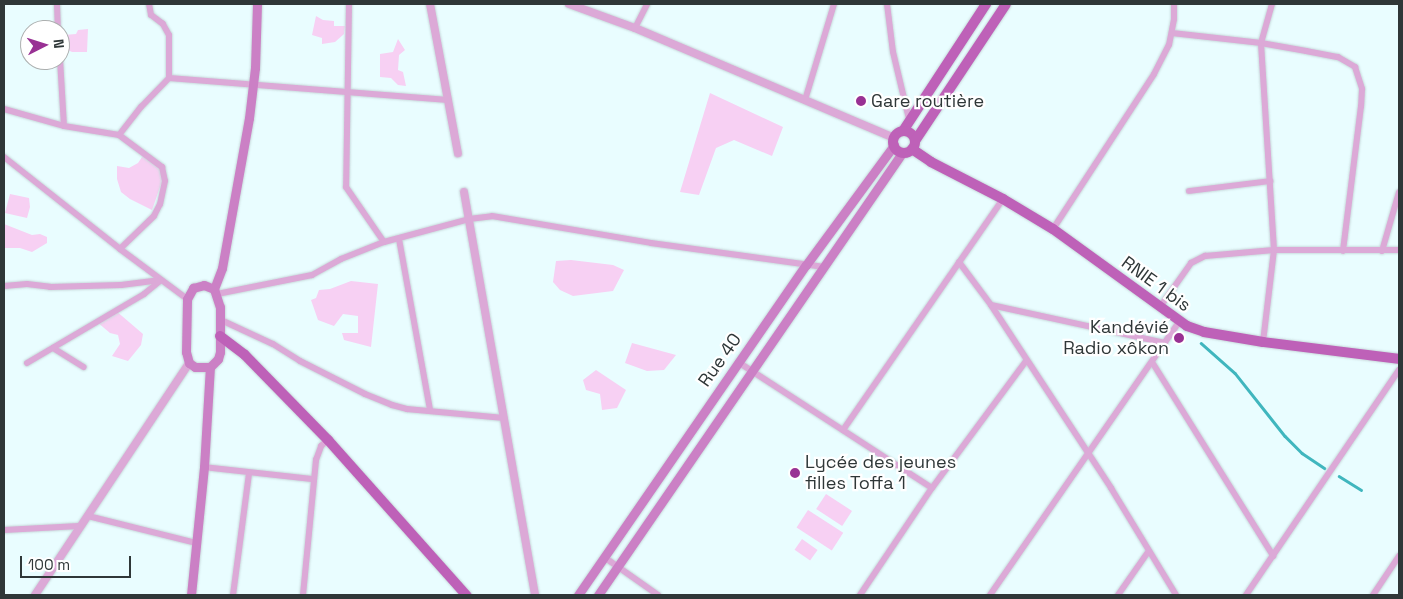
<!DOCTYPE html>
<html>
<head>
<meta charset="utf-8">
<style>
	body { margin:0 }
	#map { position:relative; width:1403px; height:599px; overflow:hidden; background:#e9fdff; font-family:"Space Grotesk",sans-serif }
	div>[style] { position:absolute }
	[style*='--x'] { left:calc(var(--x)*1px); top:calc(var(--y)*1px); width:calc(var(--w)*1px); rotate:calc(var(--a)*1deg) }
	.green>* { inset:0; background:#f7d0f3; transform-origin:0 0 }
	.stream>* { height:2.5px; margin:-1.25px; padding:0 1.25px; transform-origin:1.25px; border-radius:1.25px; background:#40b6be }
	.roads { filter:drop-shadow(0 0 1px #c8d9db) drop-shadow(0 0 1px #c8d9db) }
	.minor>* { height:6px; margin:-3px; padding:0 3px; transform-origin:3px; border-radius:3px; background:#dca9d7 }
	.tertiary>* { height:8px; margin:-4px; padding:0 4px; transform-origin:4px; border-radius:4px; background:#dca9d7 }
	.secondary>* { height:9px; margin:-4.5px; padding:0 4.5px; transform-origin:4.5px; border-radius:4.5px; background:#cb80c5 }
	.primary>* { height:10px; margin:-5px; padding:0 5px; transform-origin:5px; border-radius:5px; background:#be61b8 }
	.primary>.ring { margin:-5px; padding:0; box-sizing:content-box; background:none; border:10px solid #be61b8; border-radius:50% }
	.dots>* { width:14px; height:14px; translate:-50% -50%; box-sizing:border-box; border:2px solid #fff; border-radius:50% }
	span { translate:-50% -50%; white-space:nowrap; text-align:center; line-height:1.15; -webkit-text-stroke:4.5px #fff; paint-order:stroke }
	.poi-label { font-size:18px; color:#2f3738 }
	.left { translate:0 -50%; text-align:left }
	.right { translate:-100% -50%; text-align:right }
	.street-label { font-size:18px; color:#2f3738 }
	.frame { position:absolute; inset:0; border:5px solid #2f3738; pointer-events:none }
	.north { position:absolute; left:20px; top:20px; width:50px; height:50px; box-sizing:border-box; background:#fff; border:1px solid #acafaf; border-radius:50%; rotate:85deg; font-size:14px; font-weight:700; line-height:20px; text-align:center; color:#2f3738 }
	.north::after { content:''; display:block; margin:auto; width:18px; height:22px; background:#993194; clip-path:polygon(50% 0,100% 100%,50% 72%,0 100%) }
	.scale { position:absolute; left:20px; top:556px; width:111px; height:22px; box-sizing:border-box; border:2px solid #2f3738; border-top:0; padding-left:6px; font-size:15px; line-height:18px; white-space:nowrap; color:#2f3738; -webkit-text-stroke:4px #fff; paint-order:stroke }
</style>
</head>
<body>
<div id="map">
	<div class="green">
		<i style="clip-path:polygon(316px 16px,323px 20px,334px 21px,334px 26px,345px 26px,344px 34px,335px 42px,322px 44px,322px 38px,312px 35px)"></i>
		<i style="clip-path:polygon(88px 29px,87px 52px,72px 52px,64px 48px,64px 35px,76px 34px,78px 30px)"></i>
		<i style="clip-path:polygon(398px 39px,405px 50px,399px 55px,398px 70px,403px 72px,406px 86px,398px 85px,391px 78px,380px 77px,380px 54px,393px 52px)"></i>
		<i style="clip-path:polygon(710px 93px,783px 127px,772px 156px,734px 140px,716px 148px,699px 195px,680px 192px)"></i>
		<i style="clip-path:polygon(144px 154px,165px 173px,152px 210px,130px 199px,121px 192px,117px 179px,117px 166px,129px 168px,138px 163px)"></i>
		<i style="clip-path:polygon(10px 194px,29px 198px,30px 207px,27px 218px,5px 213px)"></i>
		<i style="clip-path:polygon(4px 224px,32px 235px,40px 234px,47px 237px,47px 243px,32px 252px,20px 248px,4px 248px)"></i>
		<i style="clip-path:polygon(571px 260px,613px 265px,624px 270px,613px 291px,573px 296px,560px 290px,553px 282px,556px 261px)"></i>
		<i style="clip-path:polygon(351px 281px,378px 284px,371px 347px,344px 340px,342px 333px,358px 333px,358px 316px,343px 314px,334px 326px,318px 320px,311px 300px,316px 298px,319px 290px,330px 289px)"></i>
		<i style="clip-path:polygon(115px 310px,143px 334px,141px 345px,128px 361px,112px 356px,120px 344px,118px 335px,110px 333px,97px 322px)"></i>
		<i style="clip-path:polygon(632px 343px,676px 355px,664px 370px,647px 371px,625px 363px)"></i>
		<i style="clip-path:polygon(596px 370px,626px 390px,617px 408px,602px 410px,600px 394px,586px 390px,583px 380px)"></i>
		<i style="left:826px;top:494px;width:31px;height:18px;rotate:33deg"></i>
		<i style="left:808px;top:510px;width:42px;height:21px;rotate:33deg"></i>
		<i style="left:802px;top:539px;width:19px;height:13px;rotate:35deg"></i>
	</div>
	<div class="stream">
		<i style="--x:1201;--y:343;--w:45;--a:41.4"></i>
		<i style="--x:1235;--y:373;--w:80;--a:51.6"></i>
		<i style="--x:1285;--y:436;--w:24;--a:45"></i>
		<i style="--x:1302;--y:453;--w:27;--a:34"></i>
		<i style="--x:1339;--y:476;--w:26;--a:32"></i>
	</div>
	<div class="roads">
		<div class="minor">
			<i style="--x:57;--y:4;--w:26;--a:88"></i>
			<i style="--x:349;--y:4;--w:183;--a:90.9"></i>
			<i style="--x:346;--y:187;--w:67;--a:55.4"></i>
			<i style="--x:887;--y:4;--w:48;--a:82.9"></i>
			<i style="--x:893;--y:52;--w:69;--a:76.6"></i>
			<i style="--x:635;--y:28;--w:27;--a:-63"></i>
			<i style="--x:1172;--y:33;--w:90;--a:6.4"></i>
			<i style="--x:1261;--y:43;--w:46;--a:10.1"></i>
			<i style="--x:1306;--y:51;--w:33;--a:11"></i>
			<i style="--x:1338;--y:57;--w:20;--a:30"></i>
			<i style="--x:1355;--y:67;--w:23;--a:72"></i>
			<i style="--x:1362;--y:89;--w:17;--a:93"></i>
			<i style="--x:1361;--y:106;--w:146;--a:97.1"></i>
			<i style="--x:60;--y:59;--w:67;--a:86.6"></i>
			<i style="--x:169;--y:78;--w:280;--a:4.5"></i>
			<i style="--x:805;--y:100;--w:100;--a:-73.2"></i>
			<i style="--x:4;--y:109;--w:62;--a:15.8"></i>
			<i style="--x:64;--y:126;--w:56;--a:9.3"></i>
			<i style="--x:119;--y:135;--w:54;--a:36.7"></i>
			<i style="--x:162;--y:167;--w:14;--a:78"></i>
			<i style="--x:165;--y:181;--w:24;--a:102"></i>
			<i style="--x:160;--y:204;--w:13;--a:117"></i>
			<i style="--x:154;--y:216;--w:47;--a:135.9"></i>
			<i style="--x:119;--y:135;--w:36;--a:-52"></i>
			<i style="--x:141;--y:107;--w:40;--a:-46"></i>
			<i style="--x:169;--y:78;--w:43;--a:-90"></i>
			<i style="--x:169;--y:35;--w:13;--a:-119"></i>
			<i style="--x:163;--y:24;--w:15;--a:-143"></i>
			<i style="--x:151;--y:15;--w:11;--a:-100"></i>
			<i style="--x:4;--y:157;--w:148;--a:38.4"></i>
			<i style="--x:120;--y:249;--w:84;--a:36.7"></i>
			<i style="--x:1189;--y:191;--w:82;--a:-7"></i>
			<i style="--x:1053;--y:229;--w:185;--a:-56.9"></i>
			<i style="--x:1154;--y:74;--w:33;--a:-63"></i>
			<i style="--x:1169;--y:45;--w:26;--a:-79"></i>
			<i style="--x:1174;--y:19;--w:15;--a:-90"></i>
			<i style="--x:399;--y:239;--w:174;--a:79.7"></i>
			<i style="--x:1382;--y:251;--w:61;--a:-73.9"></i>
			<i style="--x:959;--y:262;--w:54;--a:53.3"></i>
			<i style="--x:991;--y:305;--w:219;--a:56.7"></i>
			<i style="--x:1111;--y:488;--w:125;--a:58.7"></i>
			<i style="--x:4;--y:286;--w:23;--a:-5"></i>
			<i style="--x:27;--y:284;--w:23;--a:7"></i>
			<i style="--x:50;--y:287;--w:71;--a:-1.6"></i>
			<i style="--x:121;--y:285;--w:40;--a:-7.1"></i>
			<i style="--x:217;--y:294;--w:97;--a:-11.3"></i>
			<i style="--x:312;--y:275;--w:33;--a:-29"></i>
			<i style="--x:341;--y:259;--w:46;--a:-21.6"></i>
			<i style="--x:384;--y:242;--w:88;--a:-15.1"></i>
			<i style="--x:469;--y:219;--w:23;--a:-7"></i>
			<i style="--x:492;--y:216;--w:161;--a:9.6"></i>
			<i style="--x:651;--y:243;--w:175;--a:7.9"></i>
			<i style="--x:991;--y:305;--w:178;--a:12.3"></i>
			<i style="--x:1160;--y:307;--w:54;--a:-54.8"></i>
			<i style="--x:1191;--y:263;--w:16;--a:-27"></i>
			<i style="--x:1205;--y:256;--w:69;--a:-5"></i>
			<i style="--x:1274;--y:250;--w:125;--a:0"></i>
			<i style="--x:221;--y:320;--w:57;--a:24.8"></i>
			<i style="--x:273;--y:344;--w:32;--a:32"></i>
			<i style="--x:300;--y:361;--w:73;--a:26.9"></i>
			<i style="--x:365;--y:394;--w:29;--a:22"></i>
			<i style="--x:392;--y:405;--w:16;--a:15"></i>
			<i style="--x:407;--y:409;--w:97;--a:5.3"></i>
			<i style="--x:1263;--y:342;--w:93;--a:-83.2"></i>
			<i style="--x:1274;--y:250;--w:207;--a:-93.6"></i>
			<i style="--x:1261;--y:43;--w:41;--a:-74.2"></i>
			<i style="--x:53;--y:348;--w:36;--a:32"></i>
			<i style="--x:738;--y:362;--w:231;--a:33"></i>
			<i style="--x:1152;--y:362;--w:229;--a:58"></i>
			<i style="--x:27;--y:363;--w:136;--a:-30.5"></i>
			<i style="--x:144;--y:294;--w:21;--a:-39"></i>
			<i style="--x:843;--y:430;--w:281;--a:-55.3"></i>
			<i style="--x:204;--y:467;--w:110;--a:6.3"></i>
			<i style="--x:88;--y:516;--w:111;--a:14"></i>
			<i style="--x:4;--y:530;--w:75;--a:-3.1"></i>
			<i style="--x:604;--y:557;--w:66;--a:35.1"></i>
			<i style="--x:233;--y:595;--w:123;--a:-82.5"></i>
			<i style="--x:303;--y:595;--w:136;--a:-84.5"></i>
			<i style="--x:316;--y:460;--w:15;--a:-70"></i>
			<i style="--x:321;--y:446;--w:9;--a:-41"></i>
			<i style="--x:860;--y:595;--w:129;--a:-56.1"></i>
			<i style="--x:932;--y:488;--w:158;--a:-53.5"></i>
			<i style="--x:990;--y:595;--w:332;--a:-55.3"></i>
			<i style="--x:1118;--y:595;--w:52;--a:-55.1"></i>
			<i style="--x:1246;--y:595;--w:272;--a:-55.8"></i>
			<i style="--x:1373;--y:595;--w:47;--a:-56.3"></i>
		</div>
		<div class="tertiary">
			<i style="--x:430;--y:4;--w:152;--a:79.4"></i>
			<i style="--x:569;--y:4;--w:70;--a:20"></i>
			<i style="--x:635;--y:28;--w:281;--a:23"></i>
			<i style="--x:464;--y:192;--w:409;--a:80"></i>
			<i style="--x:35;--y:595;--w:278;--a:-56.4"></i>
		</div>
		<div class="secondary">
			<i style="--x:204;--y:285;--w:11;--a:22"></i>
			<i style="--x:214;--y:289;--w:19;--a:72"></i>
			<i style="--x:220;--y:307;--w:45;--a:90"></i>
			<i style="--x:220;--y:352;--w:7;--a:106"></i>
			<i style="--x:218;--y:359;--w:11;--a:135"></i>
			<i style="--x:210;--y:367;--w:15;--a:180"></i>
			<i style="--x:195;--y:367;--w:7;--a:-146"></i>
			<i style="--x:189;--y:363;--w:11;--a:-105"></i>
			<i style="--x:186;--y:352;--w:53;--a:-88.9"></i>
			<i style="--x:187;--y:299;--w:13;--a:-61"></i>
			<i style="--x:193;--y:288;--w:11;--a:-15"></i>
			<i style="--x:214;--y:289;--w:22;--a:-69"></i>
			<i style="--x:222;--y:268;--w:152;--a:-79.8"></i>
			<i style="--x:249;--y:118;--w:50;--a:-83.2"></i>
			<i style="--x:255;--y:68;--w:64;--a:-88.2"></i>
			<i style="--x:191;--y:595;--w:129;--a:-84.2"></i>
			<i style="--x:204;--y:467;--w:100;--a:-86.6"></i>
			<i style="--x:578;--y:595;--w:401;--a:-55.4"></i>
			<i style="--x:806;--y:265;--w:149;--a:-53.7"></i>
			<i style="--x:598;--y:595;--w:536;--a:-55.48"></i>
		</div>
		<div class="primary">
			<i style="--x:903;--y:131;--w:152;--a:-56.8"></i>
			<i class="ring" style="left:893px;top:131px;width:12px;height:12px"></i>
			<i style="--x:915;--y:141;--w:164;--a:-56.4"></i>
			<i style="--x:912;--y:149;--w:23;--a:34"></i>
			<i style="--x:931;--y:162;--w:81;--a:27.2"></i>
			<i style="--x:1003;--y:199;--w:58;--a:31"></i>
			<i style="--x:1053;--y:229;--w:165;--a:35.9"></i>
			<i style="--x:1187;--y:326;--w:18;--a:19"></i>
			<i style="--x:1204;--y:332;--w:60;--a:9.6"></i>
			<i style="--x:1263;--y:342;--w:137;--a:7.1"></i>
			<i style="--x:220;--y:336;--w:31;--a:37"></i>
			<i style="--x:245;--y:355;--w:119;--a:45.7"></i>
			<i style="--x:328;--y:440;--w:208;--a:48.3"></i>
		</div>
	</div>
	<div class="dots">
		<i style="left:861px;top:101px;background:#993194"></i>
		<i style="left:1179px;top:338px;background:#993194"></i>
		<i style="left:795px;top:473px;background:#993194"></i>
	</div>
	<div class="poi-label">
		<span class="left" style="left:871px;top:101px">Gare routière</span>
		<span class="right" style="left:1169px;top:338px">Kandévié<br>Radio xôkon</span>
		<span class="left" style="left:805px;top:473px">Lycée des jeunes<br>filles Toffa 1</span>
	</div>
	<div class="street-label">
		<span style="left:1156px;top:284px;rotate:36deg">RNIE 1 bis</span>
		<span style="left:720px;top:360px;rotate:-55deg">Rue 40</span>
	</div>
	<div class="frame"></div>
	<div class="north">N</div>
	<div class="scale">100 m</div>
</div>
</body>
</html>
